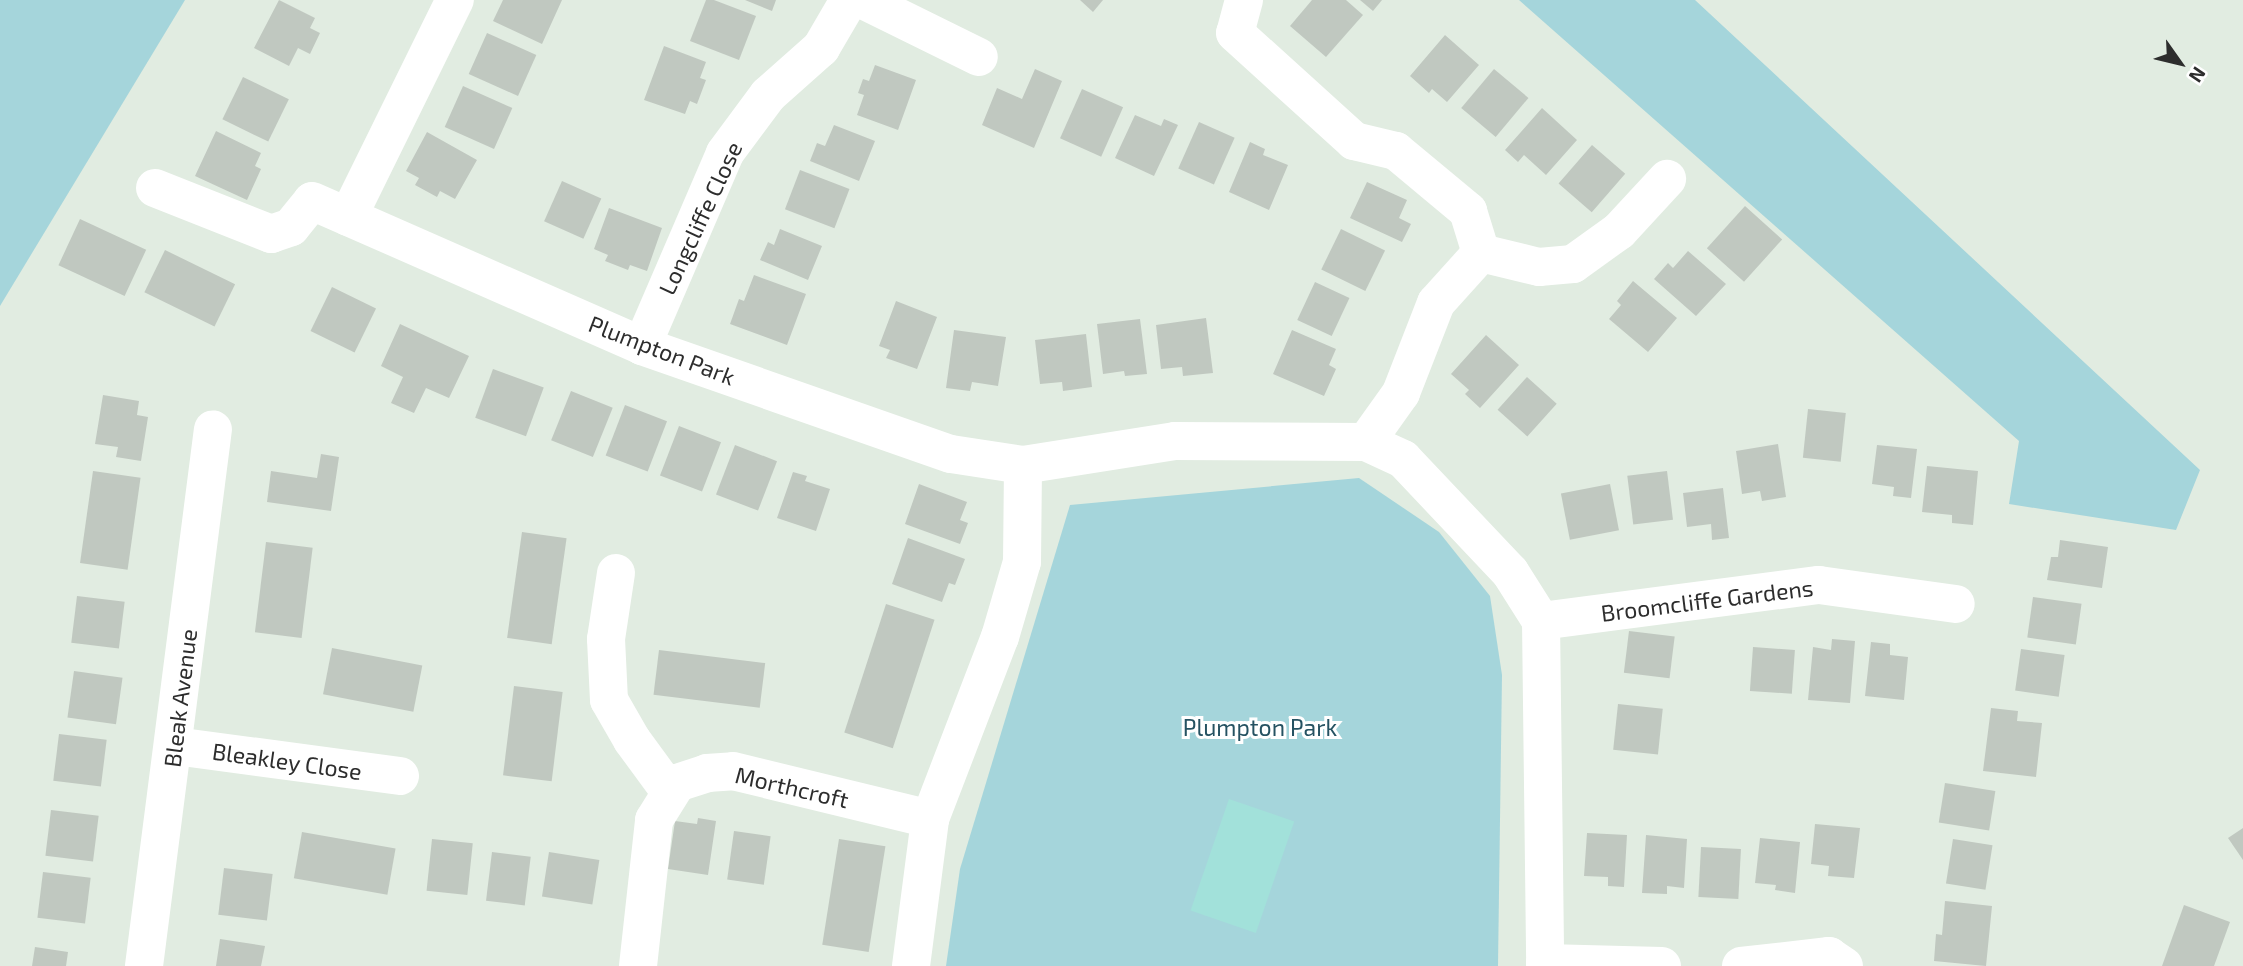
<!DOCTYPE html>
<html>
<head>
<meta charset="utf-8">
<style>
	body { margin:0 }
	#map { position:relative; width:2243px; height:966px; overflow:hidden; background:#e1ece1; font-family:"Exo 2",sans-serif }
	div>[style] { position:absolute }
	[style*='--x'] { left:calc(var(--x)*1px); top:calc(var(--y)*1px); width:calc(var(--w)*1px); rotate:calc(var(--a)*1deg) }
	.green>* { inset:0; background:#a5d5db }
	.pitch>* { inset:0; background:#a2e1da; transform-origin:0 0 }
	.building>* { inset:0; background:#c0c8c0; transform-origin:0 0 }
	.minor>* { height:38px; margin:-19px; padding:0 19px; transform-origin:19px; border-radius:19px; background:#fff }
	span { translate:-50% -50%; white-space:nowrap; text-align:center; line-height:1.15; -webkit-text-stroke:6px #fff; paint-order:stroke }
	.street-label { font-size:23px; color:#2d2d2d }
	.park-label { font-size:23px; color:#255262 }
	.north { position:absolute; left:2145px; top:28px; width:70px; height:70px; -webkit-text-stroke:5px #fff; paint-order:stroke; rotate:124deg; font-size:19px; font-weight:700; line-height:28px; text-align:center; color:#2d2d2d }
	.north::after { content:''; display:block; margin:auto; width:24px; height:32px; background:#2d2d2d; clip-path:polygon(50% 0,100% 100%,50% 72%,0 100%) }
</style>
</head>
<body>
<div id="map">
	<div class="green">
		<i style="clip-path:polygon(0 0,185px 0,0 306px)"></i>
		<i style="clip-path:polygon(1519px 0,1695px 0,2200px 470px,2176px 530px,2009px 504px,2019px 441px)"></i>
		<i style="clip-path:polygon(1359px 478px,1439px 532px,1490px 596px,1502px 675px,1498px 966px,946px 966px,960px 869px,1070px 505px)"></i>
	</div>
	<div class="pitch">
		<i style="left:1229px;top:799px;width:69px;height:118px;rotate:19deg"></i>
	</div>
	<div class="building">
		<i style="clip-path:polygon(279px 0,315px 18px,310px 28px,320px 33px,310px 54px,298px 48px,289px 66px,254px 48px)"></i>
		<i style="clip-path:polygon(503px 0,562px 0,542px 44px,493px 21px)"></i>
		<i style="clip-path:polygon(706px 0,714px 0,756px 16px,739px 60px,690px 41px)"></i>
		<i style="clip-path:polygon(745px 0,776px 0,772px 11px)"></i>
		<i style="clip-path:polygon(1080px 0,1103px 0,1093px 12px)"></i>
		<i style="clip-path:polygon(1312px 0,1346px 0,1363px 15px,1326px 57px,1290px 26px)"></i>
		<i style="clip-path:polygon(1360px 0,1382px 0,1373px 11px)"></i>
		<i style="left:487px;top:33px;width:54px;height:45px;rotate:24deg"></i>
		<i style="clip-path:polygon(1445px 35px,1479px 65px,1447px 102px,1432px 89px,1429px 93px,1410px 76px)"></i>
		<i style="clip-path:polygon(664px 46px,706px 62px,700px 78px,706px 80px,697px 104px,690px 101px,685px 114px,644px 100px)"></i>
		<i style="clip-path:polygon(875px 65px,916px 80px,898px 130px,857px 115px,864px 95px,858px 93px,863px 79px,869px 81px)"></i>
		<i style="clip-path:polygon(1035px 69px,1062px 81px,1034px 148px,982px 125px,997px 88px,1022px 99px)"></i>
		<i style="left:1494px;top:69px;width:45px;height:51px;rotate:40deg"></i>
		<i style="left:243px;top:77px;width:51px;height:47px;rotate:26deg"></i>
		<i style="left:463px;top:86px;width:54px;height:45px;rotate:24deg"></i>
		<i style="left:1082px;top:89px;width:45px;height:54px;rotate:24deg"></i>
		<i style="clip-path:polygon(1542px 108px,1577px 140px,1546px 175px,1524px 155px,1518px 162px,1505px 150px)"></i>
		<i style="clip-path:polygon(1135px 115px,1161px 126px,1164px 119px,1178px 125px,1154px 176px,1115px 158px)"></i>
		<i style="left:1199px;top:122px;width:39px;height:51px;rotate:24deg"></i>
		<i style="clip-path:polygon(834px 125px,875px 141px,859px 181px,810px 161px,817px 143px,825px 146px)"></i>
		<i style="clip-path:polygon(216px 131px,261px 153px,255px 166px,261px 169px,247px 200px,195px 176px)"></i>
		<i style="clip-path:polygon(427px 132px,477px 160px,455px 199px,440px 191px,437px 197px,415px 185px,419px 178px,406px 171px)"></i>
		<i style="clip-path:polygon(1250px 142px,1265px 149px,1263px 155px,1288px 165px,1269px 210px,1229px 192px)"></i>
		<i style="left:1592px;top:145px;width:44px;height:51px;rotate:41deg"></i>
		<i style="left:800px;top:170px;width:53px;height:42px;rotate:21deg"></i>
		<i style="left:562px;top:181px;width:43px;height:44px;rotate:24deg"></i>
		<i style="clip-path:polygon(1367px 182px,1407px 200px,1399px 218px,1411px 224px,1402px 242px,1350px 218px)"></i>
		<i style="left:1745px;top:206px;width:50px;height:57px;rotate:42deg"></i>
		<i style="clip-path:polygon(609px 208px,662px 228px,647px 271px,630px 265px,628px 270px,605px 261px,608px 255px,594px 249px)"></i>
		<i style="left:80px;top:219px;width:73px;height:51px;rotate:25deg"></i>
		<i style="clip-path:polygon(780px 229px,822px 246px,808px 280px,760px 260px,768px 242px,774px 245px)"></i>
		<i style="left:1341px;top:229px;width:49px;height:45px;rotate:26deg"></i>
		<i style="left:165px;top:250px;width:78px;height:47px;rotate:26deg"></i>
		<i style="clip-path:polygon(1688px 251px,1726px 284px,1696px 316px,1654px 279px,1668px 263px,1673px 268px)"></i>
		<i style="clip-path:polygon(754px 275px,806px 294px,787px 345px,730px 324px,739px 299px,744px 301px)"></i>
		<i style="clip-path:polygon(1633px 281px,1677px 318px,1648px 352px,1609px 319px,1621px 305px,1617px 301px)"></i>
		<i style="left:1315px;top:282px;width:38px;height:42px;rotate:25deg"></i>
		<i style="left:332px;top:287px;width:49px;height:49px;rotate:26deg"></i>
		<i style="clip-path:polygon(896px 301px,937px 317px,917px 369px,886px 358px,890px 350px,879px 346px)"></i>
		<i style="clip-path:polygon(1206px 318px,1213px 373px,1183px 376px,1182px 367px,1161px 369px,1156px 325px)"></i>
		<i style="clip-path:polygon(1140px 319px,1147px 374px,1125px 376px,1124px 371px,1103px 374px,1097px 324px)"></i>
		<i style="clip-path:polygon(400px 324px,469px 356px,449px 398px,426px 388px,414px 413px,391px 403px,403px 377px,381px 366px)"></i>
		<i style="clip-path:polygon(954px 330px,1006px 337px,998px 386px,972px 382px,970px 391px,946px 388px)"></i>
		<i style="clip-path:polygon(1292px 330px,1336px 349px,1329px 365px,1336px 369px,1324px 396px,1273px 374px)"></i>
		<i style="clip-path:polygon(1086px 334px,1092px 387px,1063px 391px,1062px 382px,1040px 384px,1035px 340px)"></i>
		<i style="clip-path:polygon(1486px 335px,1519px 365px,1480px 408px,1465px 394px,1469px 390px,1451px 374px)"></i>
		<i style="left:493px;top:369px;width:54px;height:52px;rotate:20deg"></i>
		<i style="left:1527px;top:377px;width:40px;height:44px;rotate:42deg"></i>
		<i style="left:571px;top:391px;width:45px;height:53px;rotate:22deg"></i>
		<i style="clip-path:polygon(103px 395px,139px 401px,137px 415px,148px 417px,141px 461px,116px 457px,118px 447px,95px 444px)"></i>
		<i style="left:625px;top:405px;width:45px;height:54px;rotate:21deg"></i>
		<i style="left:1808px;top:409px;width:38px;height:49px;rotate:6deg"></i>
		<i style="left:679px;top:426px;width:45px;height:53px;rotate:21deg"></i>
		<i style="clip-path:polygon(1778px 444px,1786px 497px,1762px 501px,1760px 491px,1742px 494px,1736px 451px)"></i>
		<i style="left:735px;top:445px;width:45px;height:53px;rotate:21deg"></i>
		<i style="clip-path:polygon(1877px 445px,1917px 449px,1911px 498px,1893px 496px,1894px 487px,1872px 484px)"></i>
		<i style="clip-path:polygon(321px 454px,339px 457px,331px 511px,267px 502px,271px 471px,317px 478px)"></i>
		<i style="clip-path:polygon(1927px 466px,1978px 471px,1973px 525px,1952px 523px,1952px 515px,1922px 512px)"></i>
		<i style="left:93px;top:471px;width:48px;height:93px;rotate:8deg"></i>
		<i style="left:1667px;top:471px;width:49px;height:40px;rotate:83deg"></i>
		<i style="clip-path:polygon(793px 472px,807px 476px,805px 481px,830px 489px,816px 531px,777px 518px)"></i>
		<i style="clip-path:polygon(919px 484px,967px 502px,960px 520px,968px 523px,960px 544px,905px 524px)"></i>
		<i style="left:1610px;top:484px;width:47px;height:50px;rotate:79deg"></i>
		<i style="clip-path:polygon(1723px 488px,1729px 538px,1712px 540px,1711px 524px,1687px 527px,1683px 493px)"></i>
		<i style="left:522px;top:532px;width:45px;height:107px;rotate:8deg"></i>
		<i style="clip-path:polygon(908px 538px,965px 559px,955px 585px,949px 583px,942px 602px,892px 584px)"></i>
		<i style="clip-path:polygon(2060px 540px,2108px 547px,2102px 588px,2047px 580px,2051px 557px,2058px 557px)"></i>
		<i style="left:266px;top:542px;width:47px;height:91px;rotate:7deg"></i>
		<i style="left:77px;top:596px;width:48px;height:47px;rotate:7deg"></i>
		<i style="left:2033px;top:597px;width:49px;height:41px;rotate:8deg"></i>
		<i style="left:886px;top:604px;width:51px;height:135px;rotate:18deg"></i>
		<i style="left:1629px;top:631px;width:46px;height:42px;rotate:7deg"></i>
		<i style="clip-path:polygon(1832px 639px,1855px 641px,1850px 703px,1808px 700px,1813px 647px,1831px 650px)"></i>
		<i style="clip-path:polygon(1871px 642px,1890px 644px,1890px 655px,1908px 657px,1904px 700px,1865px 696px)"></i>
		<i style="left:1753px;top:647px;width:42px;height:44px;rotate:4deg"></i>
		<i style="left:332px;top:648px;width:92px;height:47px;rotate:11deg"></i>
		<i style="left:2021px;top:649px;width:44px;height:42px;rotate:8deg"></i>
		<i style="left:659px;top:650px;width:107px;height:45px;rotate:7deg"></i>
		<i style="left:74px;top:671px;width:49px;height:47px;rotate:8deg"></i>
		<i style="left:514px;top:686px;width:49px;height:90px;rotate:7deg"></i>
		<i style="left:1618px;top:704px;width:45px;height:46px;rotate:6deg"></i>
		<i style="clip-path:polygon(1991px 708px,2018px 711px,2017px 721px,2042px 723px,2036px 777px,1983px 771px)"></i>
		<i style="left:59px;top:734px;width:48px;height:47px;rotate:7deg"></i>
		<i style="left:1945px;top:783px;width:51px;height:40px;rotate:9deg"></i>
		<i style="left:51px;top:810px;width:48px;height:46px;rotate:7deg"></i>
		<i style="clip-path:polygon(698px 818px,716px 821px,708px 875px,668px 869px,675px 821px,697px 824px)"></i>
		<i style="clip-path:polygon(1815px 824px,1860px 828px,1854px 878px,1828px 876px,1829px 866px,1811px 864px)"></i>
		<i style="clip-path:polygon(2243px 828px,2243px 860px,2228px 838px)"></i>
		<i style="left:734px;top:831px;width:37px;height:49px;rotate:8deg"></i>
		<i style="left:302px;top:832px;width:95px;height:47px;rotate:10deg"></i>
		<i style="clip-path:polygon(1587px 833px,1627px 835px,1624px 887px,1608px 886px,1608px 877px,1584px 876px)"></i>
		<i style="clip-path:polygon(1646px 835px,1687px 839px,1684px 888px,1667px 886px,1667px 894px,1642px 893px)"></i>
		<i style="clip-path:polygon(1760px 838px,1800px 842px,1795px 893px,1775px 890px,1776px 885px,1755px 883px)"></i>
		<i style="left:432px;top:839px;width:41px;height:52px;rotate:6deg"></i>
		<i style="left:839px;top:839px;width:47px;height:107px;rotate:9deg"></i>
		<i style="left:1953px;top:839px;width:40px;height:45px;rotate:9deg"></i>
		<i style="left:1701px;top:847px;width:40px;height:50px;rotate:3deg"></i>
		<i style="left:492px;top:852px;width:39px;height:49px;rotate:7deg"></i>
		<i style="left:549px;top:852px;width:51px;height:45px;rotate:9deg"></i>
		<i style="left:224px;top:868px;width:49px;height:47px;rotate:7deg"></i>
		<i style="left:43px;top:872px;width:48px;height:46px;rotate:7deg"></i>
		<i style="clip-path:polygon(1945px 901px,1992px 906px,1986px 966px,1934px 961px,1936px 934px,1942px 935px)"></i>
		<i style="clip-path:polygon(2184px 905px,2230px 922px,2214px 966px,2162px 966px)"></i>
		<i style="clip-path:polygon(220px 939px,265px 946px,261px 966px,216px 966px)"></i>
		<i style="clip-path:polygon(35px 947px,68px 952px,66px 966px,32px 966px)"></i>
	</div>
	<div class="minor">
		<i style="--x:863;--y:0;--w:129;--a:26.2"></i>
		<i style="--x:1244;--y:0;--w:34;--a:105"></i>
		<i style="--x:1235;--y:33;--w:161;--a:42.2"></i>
		<i style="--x:1354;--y:141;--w:43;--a:13.4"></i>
		<i style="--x:1396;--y:151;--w:94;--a:39.8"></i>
		<i style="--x:1468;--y:211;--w:44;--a:72.8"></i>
		<i style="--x:1481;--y:253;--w:67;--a:132"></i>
		<i style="--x:1436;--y:303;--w:97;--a:111.3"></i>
		<i style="--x:1401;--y:393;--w:60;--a:125.5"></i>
		<i style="--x:155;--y:188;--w:125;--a:21.6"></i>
		<i style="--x:271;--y:234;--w:21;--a:-19"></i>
		<i style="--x:291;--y:227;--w:33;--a:-51"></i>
		<i style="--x:312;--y:201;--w:360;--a:23.7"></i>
		<i style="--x:642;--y:346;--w:327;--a:19.3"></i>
		<i style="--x:951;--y:454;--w:73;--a:8.7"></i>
		<i style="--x:1023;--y:465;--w:154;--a:-9"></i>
		<i style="--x:1175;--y:441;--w:191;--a:0.3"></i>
		<i style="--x:1366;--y:442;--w:41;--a:24.7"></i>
		<i style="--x:1403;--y:459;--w:156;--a:46.6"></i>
		<i style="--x:1510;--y:572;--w:58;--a:57.7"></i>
		<i style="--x:1541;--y:621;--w:345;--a:89.3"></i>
		<i style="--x:348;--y:217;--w:242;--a:-63.8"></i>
		<i style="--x:1481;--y:253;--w:60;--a:13.6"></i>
		<i style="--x:1539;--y:267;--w:34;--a:-5"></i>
		<i style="--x:1573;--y:264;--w:57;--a:-35.7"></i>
		<i style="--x:1619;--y:231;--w:71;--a:-47.3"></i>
		<i style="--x:642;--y:346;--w:210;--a:-66.7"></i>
		<i style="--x:725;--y:153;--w:72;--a:-53.4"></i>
		<i style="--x:768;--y:95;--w:71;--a:-41.6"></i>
		<i style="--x:821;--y:48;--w:56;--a:-59.7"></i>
		<i style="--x:616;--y:573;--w:67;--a:98.6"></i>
		<i style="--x:606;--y:639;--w:61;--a:87.2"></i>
		<i style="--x:609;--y:700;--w:46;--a:60.1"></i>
		<i style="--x:632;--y:740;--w:64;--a:53.8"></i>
		<i style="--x:1541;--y:621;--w:280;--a:-7.4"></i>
		<i style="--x:1819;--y:585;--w:138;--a:7.9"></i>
		<i style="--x:175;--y:746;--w:227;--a:7.6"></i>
		<i style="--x:1545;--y:963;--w:117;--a:1.5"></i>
		<i style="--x:144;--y:966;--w:541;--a:-82.68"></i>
		<i style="--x:638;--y:966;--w:147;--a:-83.7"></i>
		<i style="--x:654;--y:820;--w:44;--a:-58.1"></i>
		<i style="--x:677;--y:783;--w:32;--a:-18"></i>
		<i style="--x:707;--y:773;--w:26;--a:-4"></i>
		<i style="--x:733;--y:771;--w:203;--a:13.7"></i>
		<i style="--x:911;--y:966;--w:148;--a:-82.6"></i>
		<i style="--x:930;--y:819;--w:195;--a:-69"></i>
		<i style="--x:1000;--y:637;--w:78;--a:-73.7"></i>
		<i style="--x:1022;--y:562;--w:97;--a:-89.4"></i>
		<i style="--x:1741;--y:966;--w:89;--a:-6.5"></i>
		<i style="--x:1829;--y:956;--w:18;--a:34"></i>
	</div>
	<div class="street-label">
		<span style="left:700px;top:218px;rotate:-65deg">Longcliffe Close</span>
		<span style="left:662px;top:350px;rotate:21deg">Plumpton Park</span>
		<span style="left:1707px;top:600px;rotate:-7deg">Broomcliffe Gardens</span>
		<span style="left:180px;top:698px;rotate:-83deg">Bleak Avenue</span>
		<span style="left:287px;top:761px;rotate:8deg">Bleakley Close</span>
		<span style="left:792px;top:787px;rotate:13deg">Morthcroft</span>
	</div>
	<div class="park-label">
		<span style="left:1260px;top:727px">Plumpton Park</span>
	</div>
	<div class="north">N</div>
</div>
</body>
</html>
